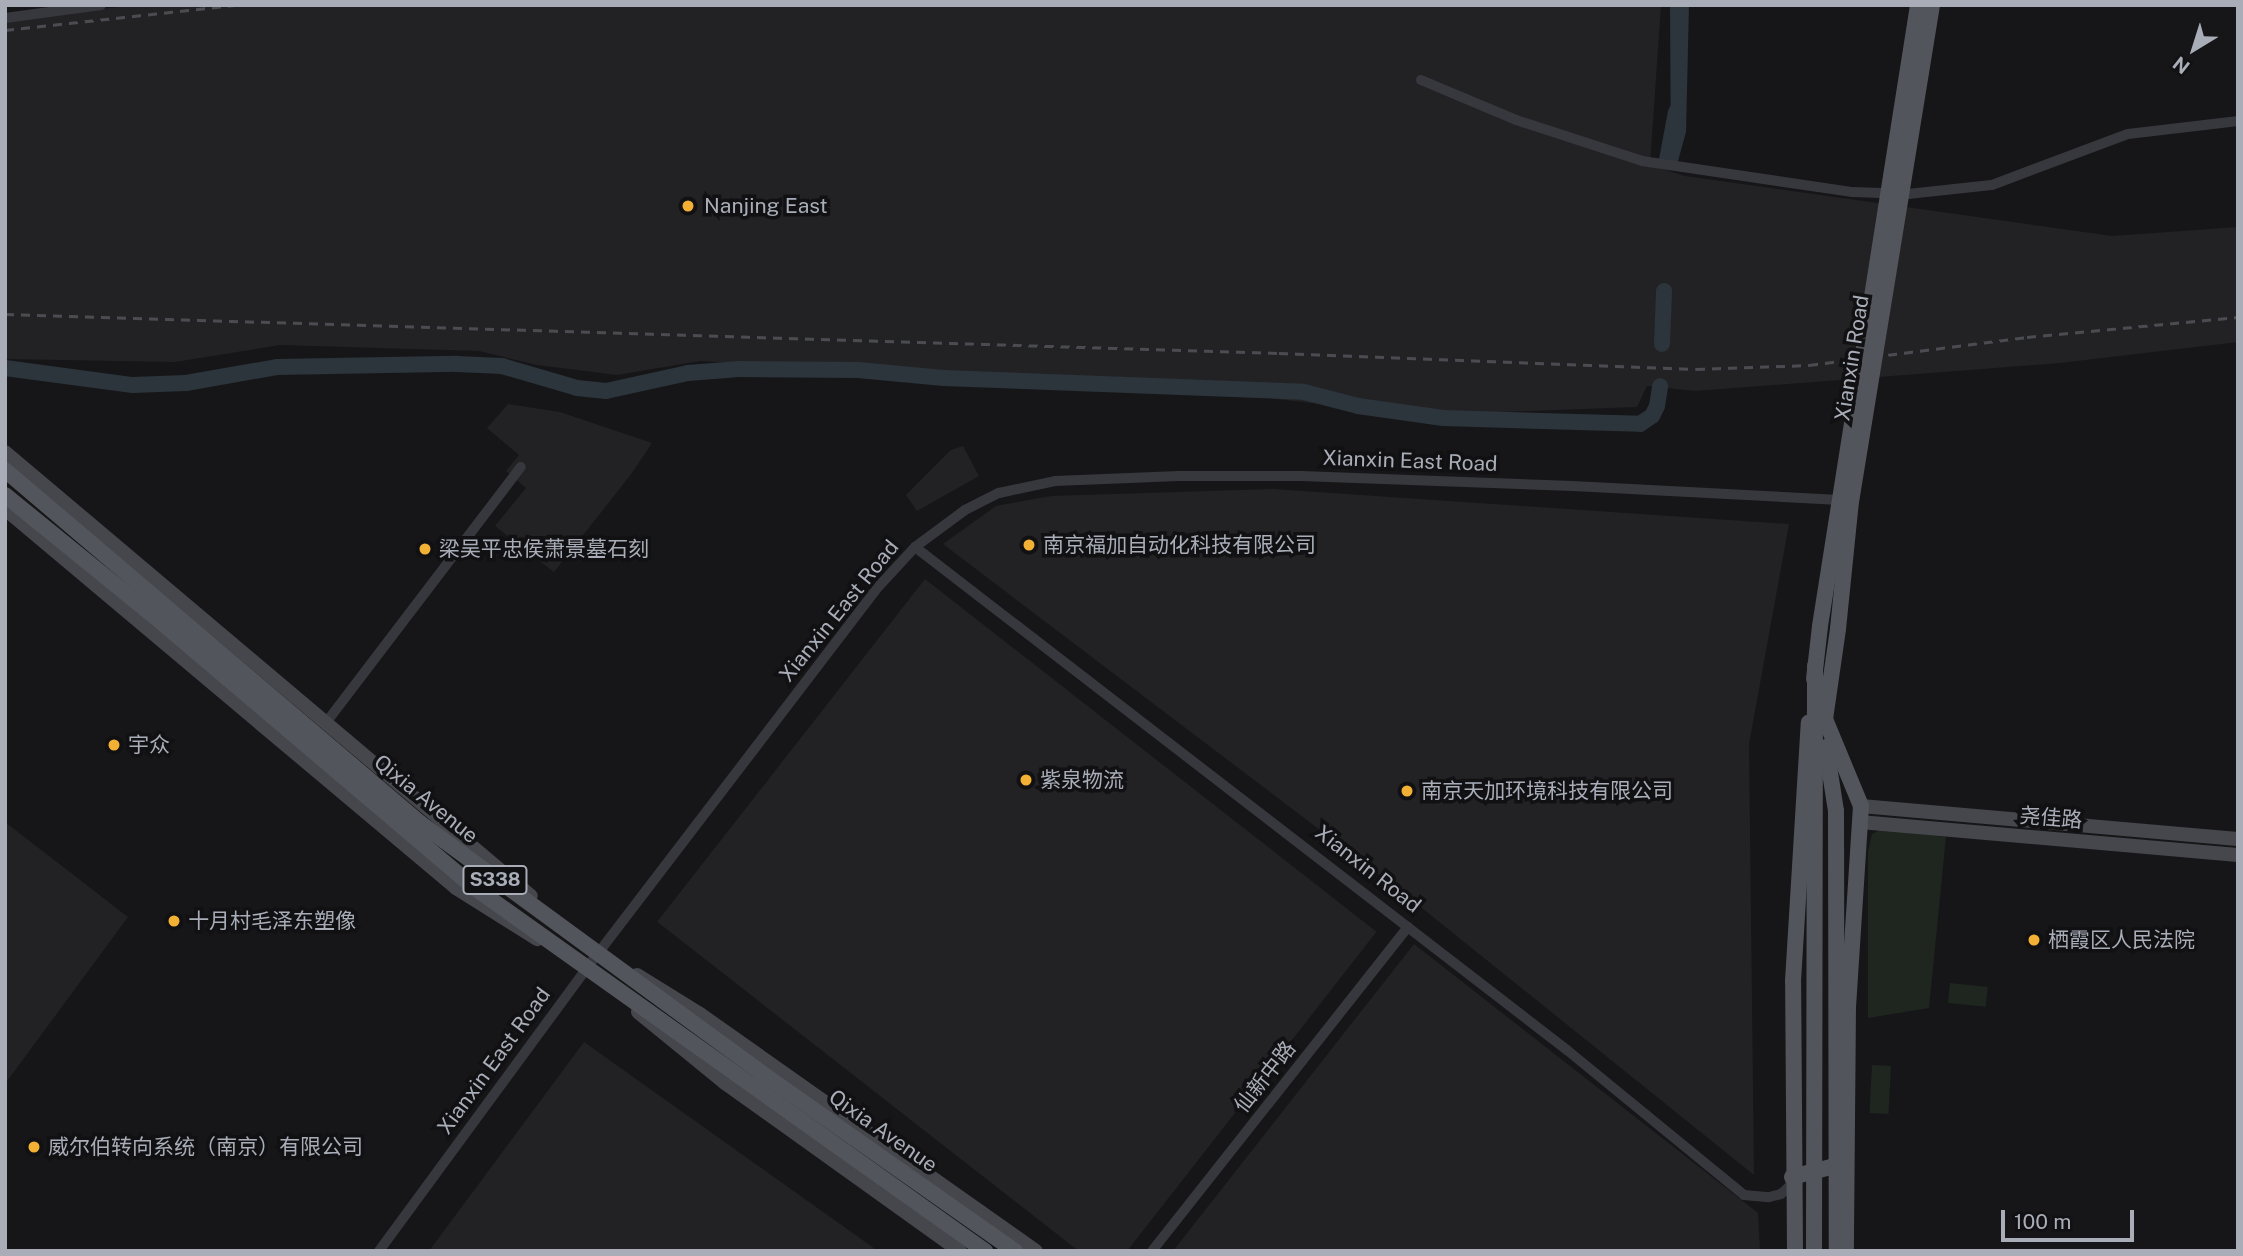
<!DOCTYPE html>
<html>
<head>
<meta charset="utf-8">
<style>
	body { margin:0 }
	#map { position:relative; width:2243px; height:1256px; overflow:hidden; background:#161618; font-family:"Public Sans","Noto Sans SC",sans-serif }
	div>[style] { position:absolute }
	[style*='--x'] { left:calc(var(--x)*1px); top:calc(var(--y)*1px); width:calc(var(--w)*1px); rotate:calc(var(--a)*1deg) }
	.built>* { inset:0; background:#222225; transform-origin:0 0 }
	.green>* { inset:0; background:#1e261f; transform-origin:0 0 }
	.water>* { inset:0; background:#2c353c }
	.river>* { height:16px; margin:-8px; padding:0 8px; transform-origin:8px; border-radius:8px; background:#2c353c }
	.street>* { height:10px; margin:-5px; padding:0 5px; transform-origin:5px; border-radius:5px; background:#37383d }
	.secondary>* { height:14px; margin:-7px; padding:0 7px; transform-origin:7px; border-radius:7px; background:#45474d }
	.primary>* { height:16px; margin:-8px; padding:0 8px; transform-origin:8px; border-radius:8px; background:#53555c }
	.rail>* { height:2.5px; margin-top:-1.25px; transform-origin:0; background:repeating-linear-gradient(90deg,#4a4c52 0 9px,transparent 0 16px) }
	.primary-bridge>* { height:16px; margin:-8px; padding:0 8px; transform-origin:8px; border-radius:8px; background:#53555c }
	.dots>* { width:19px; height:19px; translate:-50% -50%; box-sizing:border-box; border:4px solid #111113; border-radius:50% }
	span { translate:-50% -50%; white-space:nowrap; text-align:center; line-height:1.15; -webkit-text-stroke:7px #111113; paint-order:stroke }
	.shield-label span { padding:2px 5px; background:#111113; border:2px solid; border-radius:5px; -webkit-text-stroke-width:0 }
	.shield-label { font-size:19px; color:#a8adb8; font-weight:700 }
	.poi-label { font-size:21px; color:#a8adb8 }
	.left { translate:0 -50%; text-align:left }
	.street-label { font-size:21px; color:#a8adb8 }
	.frame { position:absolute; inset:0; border:7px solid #a8adb8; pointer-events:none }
	.north { position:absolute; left:2159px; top:14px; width:70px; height:70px; -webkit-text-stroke:5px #111113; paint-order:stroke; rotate:218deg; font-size:19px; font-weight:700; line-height:28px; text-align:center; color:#a8adb8 }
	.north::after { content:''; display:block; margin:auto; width:24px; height:32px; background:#a8adb8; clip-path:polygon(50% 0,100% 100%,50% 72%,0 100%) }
	.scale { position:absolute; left:2001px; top:1210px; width:133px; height:32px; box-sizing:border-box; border:4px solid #a8adb8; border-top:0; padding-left:9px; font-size:21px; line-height:24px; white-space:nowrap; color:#a8adb8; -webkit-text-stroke:5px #111113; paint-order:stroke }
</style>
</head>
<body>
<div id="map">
	<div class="built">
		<i style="clip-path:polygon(138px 5px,1661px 5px,1650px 165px,1685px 176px,2112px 236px,2238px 227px,2238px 342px,2060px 363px,1695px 391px,1647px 386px,1637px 407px,1418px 415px,1137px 383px,700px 361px,617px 375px,537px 365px,479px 351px,280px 345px,175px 362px,5px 359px,5px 19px)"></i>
		<i style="clip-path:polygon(508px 404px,560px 412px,652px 443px,632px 473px,554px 572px,495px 526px,526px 488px,506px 471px,519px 455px,487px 428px)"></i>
		<i style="clip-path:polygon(963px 446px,979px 476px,917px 511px,906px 495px,951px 450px)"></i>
		<i style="clip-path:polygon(1273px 489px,1789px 524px,1749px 744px,1754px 1175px,1407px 896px,943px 544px,996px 506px,1051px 496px)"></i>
		<i style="left:925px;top:579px;width:573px;height:435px;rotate:38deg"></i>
		<i style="clip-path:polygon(5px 822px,128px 917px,5px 1084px)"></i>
		<i style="clip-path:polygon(1414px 944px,1758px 1213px,1760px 1251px,1173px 1251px)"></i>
		<i style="clip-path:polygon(584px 1042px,878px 1251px,429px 1251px)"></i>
	</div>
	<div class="green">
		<i style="clip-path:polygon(1882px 829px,1946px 837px,1929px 1008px,1868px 1018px,1868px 851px,1872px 834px)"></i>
		<i style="left:1950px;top:983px;width:38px;height:20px;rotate:6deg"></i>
		<i style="left:1872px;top:1065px;width:19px;height:48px;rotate:3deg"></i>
	</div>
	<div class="water">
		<i style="clip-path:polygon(1670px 5px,1689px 5px,1686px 132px,1678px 161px,1671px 165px)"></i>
	</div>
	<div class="river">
		<i style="--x:1667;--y:160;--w:49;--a:-79.4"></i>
		<i style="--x:1662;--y:344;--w:53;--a:-87.8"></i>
		<i style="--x:5;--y:368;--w:129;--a:7.6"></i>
		<i style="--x:133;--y:385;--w:53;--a:-2.2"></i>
		<i style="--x:186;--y:383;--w:92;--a:-10"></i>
		<i style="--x:277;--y:367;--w:180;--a:-1"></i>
		<i style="--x:457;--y:364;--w:45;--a:2.5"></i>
		<i style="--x:502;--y:366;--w:78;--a:16.3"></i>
		<i style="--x:577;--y:388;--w:29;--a:6"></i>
		<i style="--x:606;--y:391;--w:84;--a:-12.4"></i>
		<i style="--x:688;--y:373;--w:51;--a:-4.5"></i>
		<i style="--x:739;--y:369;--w:119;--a:0.5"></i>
		<i style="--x:858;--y:370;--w:86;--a:5.3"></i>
		<i style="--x:944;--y:378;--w:360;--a:2.2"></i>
		<i style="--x:1304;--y:392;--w:56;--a:14.5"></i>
		<i style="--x:1358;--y:406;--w:86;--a:8"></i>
		<i style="--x:1443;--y:418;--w:197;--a:1.7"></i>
		<i style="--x:1640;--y:424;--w:14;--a:-34"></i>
		<i style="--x:1652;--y:416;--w:11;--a:-63"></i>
		<i style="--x:1657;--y:406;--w:20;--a:-81"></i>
	</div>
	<div class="street">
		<i style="--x:5;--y:18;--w:97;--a:-7.7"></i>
		<i style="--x:1421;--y:80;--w:103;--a:22.8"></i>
		<i style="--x:1516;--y:120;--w:133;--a:18"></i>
		<i style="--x:1642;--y:161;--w:213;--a:8.4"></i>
		<i style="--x:1853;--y:192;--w:55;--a:2.1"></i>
		<i style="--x:1908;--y:194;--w:84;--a:-6.1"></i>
		<i style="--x:1992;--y:185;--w:145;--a:-20.6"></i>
		<i style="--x:2128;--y:134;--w:111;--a:-6.7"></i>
		<i style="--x:915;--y:547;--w:823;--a:37.65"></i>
		<i style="--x:1567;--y:1050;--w:229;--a:39.3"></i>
		<i style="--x:1744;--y:1195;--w:25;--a:5"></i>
		<i style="--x:1769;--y:1197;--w:12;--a:-14"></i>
		<i style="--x:1781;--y:1194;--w:12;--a:-42"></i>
		<i style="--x:1790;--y:1186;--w:7;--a:-82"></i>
		<i style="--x:325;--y:724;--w:323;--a:-52.7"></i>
		<i style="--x:379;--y:1251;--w:371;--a:-53.7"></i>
		<i style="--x:599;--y:952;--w:461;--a:-52.6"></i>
		<i style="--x:879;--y:586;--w:53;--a:-47.3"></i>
		<i style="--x:915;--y:547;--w:62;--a:-36.5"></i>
		<i style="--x:965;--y:510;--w:38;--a:-27"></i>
		<i style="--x:999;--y:493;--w:57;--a:-12.1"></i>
		<i style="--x:1055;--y:481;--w:124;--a:-2.3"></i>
		<i style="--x:1179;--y:476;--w:122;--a:0"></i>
		<i style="--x:1301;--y:476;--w:272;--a:2.1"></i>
		<i style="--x:1573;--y:486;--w:267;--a:3"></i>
		<i style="--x:1152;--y:1251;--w:413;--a:-51.7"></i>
	</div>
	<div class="secondary">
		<i style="--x:5;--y:452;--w:688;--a:40.17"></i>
		<i style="--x:5;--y:509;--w:589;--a:40.04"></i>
		<i style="--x:456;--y:888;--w:96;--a:32.2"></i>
		<i style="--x:1861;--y:806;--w:378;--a:5"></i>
		<i style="--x:1860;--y:822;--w:379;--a:5"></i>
		<i style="--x:637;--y:975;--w:74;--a:31.8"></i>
		<i style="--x:700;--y:1014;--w:411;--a:35.2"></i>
		<i style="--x:638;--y:1012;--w:112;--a:39.2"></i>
		<i style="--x:725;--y:1083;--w:289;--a:35.6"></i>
	</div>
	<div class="primary">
		<i style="--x:5;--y:470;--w:545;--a:40.38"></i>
		<i style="--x:420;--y:823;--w:421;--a:36.2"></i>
		<i style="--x:760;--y:1072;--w:312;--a:35.1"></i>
		<i style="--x:5;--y:495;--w:201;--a:39.1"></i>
		<i style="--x:161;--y:622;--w:408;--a:40.3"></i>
		<i style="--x:472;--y:886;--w:630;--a:35.43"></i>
		<i style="--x:1838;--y:629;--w:91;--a:98.2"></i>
		<i style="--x:1825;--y:719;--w:94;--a:67.5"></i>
		<i style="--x:1861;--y:806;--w:200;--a:93.7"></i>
		<i style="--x:1848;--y:1006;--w:245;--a:90.5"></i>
		<i style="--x:1814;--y:679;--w:53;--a:-83.5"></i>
		<i style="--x:1792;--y:1177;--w:52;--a:-14.6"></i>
		<i style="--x:1842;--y:1164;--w:6;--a:-59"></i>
		<i style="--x:1795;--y:1251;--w:270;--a:-90.4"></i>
		<i style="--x:1793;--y:981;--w:259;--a:-86.5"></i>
	</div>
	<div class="rail">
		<i style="--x:5;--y:30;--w:231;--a:-6.2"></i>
		<i style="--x:5;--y:314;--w:1275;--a:1.75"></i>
		<i style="--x:1279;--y:353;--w:417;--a:2.2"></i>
		<i style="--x:1696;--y:369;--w:113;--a:-2"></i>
		<i style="--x:1809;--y:365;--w:220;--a:-7.3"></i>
		<i style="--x:2027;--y:337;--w:212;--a:-5.4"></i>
	</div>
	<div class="primary-bridge">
		<i style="--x:1820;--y:626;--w:629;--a:-81.03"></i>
		<i style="--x:1838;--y:629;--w:128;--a:-84.2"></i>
		<i style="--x:1851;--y:502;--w:504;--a:-80.74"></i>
		<i style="--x:1826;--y:747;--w:65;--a:81.1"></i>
		<i style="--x:1836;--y:811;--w:440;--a:89.9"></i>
		<i style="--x:1814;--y:1251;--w:585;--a:-89.9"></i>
	</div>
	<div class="dots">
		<i style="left:688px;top:206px;background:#f2b134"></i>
		<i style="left:1029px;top:545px;background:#f2b134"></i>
		<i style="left:425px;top:549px;background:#f2b134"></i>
		<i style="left:114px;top:745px;background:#f2b134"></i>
		<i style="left:1026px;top:780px;background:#f2b134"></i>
		<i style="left:1407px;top:791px;background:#f2b134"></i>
		<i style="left:174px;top:921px;background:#f2b134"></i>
		<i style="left:2034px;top:940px;background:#f2b134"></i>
		<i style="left:34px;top:1147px;background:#f2b134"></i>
	</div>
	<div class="shield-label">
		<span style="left:495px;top:880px">S338</span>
	</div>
	<div class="poi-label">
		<span class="left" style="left:704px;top:206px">Nanjing East</span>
		<span class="left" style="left:1043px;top:545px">南京福加自动化科技有限公司</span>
		<span class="left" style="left:439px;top:549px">梁吴平忠侯萧景墓石刻</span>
		<span class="left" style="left:128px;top:745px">宇众</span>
		<span class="left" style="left:1040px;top:780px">紫泉物流</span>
		<span class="left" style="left:1421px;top:791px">南京天加环境科技有限公司</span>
		<span class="left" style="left:188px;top:921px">十月村毛泽东塑像</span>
		<span class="left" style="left:2048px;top:940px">栖霞区人民法院</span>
		<span class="left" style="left:48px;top:1147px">威尔伯转向系统（南京）有限公司</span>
	</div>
	<div class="street-label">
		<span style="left:1852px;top:358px;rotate:-81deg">Xianxin Road</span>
		<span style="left:1410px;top:461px;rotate:2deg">Xianxin East Road</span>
		<span style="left:839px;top:611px;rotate:-51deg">Xianxin East Road</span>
		<span style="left:426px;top:799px;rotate:39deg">Qixia Avenue</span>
		<span style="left:2051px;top:818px;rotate:5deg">尧佳路</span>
		<span style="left:1368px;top:869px;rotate:38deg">Xianxin Road</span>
		<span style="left:494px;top:1061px;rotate:-54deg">Xianxin East Road</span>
		<span style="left:1265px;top:1077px;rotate:-52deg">仙新中路</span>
		<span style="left:883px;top:1131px;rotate:35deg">Qixia Avenue</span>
	</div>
	<div class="frame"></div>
	<div class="north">N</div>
	<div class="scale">100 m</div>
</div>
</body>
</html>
